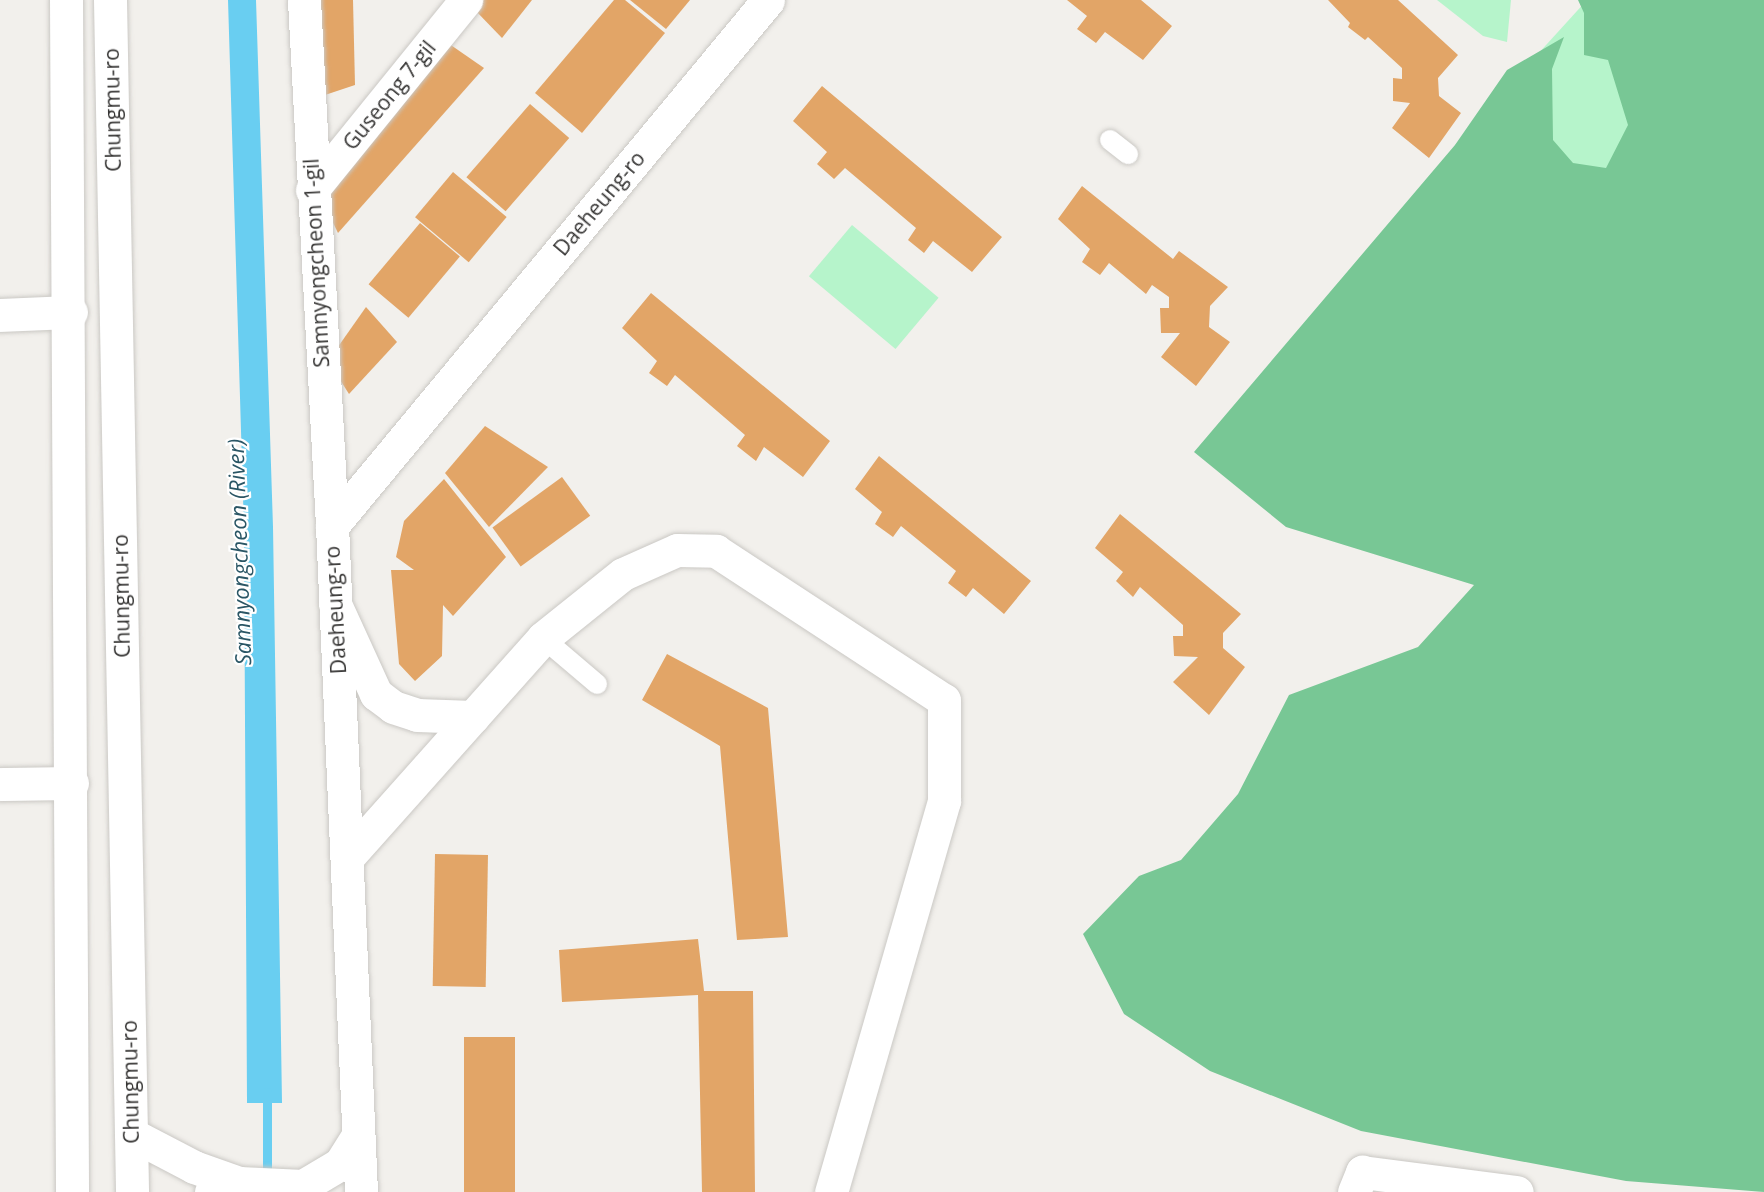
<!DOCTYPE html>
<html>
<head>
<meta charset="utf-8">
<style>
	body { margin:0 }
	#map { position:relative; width:1764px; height:1192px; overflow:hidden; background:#f2f0ec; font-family:"Open Sans",sans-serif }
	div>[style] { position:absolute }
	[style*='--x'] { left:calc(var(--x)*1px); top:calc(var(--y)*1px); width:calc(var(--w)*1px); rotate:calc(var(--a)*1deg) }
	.green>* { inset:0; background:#b6f4cb; transform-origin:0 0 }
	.forest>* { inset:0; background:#78c795 }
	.water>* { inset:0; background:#69cef1 }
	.stream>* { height:9px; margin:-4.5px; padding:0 4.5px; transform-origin:4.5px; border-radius:4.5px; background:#69cef1 }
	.building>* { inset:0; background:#e2a567; transform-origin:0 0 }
	.roads { filter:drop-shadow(0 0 2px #cac8c4) drop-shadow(0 0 2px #cac8c4) }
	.lane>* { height:20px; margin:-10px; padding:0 10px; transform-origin:10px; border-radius:10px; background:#fff }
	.street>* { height:33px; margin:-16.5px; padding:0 16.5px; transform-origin:16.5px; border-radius:16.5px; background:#fff }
	.secondary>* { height:33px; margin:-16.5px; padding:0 16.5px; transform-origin:16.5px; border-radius:16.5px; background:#fff }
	span { translate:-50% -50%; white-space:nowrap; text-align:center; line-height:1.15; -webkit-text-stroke:4.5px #fff; paint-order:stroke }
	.street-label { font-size:21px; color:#353433 }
	.water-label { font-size:22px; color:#2a5665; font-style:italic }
</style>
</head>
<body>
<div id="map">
	<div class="green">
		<i style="clip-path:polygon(1437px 0,1511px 0,1507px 42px,1483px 36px)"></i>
		<i style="clip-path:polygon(1587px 0,1663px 165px,1646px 221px,1455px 145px)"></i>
		<i style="left:852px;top:225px;width:113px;height:67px;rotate:40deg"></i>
	</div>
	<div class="forest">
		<i style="clip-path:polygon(1578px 0,1764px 0,1764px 1192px,1626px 1181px,1361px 1131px,1210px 1071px,1124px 1014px,1083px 934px,1139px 876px,1181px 860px,1238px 794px,1289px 695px,1418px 647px,1474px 585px,1286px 527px,1194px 452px,1455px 145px,1507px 70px,1564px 37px,1552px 69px,1553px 140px,1573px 163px,1606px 168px,1628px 125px,1608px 60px,1584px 55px,1584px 13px)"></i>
	</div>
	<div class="water">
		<i style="clip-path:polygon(228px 0,256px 0,273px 527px,282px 1103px,247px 1103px,244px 530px)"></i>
	</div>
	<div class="stream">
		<i style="--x:267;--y:1092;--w:86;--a:90"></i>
	</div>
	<div class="building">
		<i style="clip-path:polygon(316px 0,353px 0,355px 85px,319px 97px)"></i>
		<i style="clip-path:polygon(481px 0,532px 0,502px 38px,474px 9px)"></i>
		<i style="clip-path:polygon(614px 0,625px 0,665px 33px,582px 133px,535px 93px)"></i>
		<i style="clip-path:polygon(630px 0,690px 0,666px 29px)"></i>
		<i style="clip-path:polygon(1067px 0,1141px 0,1172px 26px,1143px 60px,1105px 32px,1096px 43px,1077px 29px,1087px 16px)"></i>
		<i style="clip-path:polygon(1328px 0,1398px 0,1458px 55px,1438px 78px,1439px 96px,1461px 113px,1429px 158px,1392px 128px,1410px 103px,1393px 101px,1393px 78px,1402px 79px,1402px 68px,1368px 37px,1365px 40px,1348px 27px,1350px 23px)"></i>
		<i style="clip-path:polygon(445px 41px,484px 68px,338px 233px,322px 200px)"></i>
		<i style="clip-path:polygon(822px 86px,1002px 237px,972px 272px,933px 241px,924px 253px,908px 240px,916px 228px,845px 168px,834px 179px,817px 164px,827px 152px,793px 121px)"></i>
		<i style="left:530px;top:104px;width:52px;height:97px;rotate:41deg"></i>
		<i style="left:453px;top:172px;width:70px;height:59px;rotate:40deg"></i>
		<i style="clip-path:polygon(1082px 186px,1173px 259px,1179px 251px,1228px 287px,1210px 306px,1209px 327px,1230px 342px,1196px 386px,1161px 357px,1180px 333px,1161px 333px,1160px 308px,1169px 308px,1169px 297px,1152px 285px,1146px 294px,1109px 263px,1100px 275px,1082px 262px,1090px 249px,1058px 219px)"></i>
		<i style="left:420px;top:223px;width:52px;height:80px;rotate:40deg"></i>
		<i style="clip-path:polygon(651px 293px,830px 441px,803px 477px,764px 447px,756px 461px,737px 446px,745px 435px,675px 375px,667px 386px,649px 373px,657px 361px,622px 328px)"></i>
		<i style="clip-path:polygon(366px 307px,397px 342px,349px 394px,328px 361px)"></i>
		<i style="clip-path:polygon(485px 426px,548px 467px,489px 527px,445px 473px)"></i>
		<i style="clip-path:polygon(879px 456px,1031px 581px,1004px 614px,973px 588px,966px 597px,948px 583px,956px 571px,901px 526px,893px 537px,875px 524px,882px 512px,855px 489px)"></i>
		<i style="left:562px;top:477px;width:48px;height:86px;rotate:54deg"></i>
		<i style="clip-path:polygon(444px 479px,506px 557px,453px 616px,443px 605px,442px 656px,415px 681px,399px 664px,391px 570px,414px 570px,396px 557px,404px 521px)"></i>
		<i style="clip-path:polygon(1120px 514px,1241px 614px,1223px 633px,1223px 648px,1245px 667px,1209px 715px,1173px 682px,1198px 657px,1174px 656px,1173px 636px,1183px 636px,1183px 625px,1140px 587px,1133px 597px,1116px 581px,1123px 572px,1095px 548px)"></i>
		<i style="clip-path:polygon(667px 654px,768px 708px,788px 937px,737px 940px,720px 746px,642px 700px)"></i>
		<i style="left:435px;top:854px;width:53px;height:132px;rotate:1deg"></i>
		<i style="clip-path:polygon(698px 939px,704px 991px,753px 991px,755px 1192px,702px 1192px,698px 995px,562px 1002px,559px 950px)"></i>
		<i style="left:515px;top:1037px;width:155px;height:51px;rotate:90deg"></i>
	</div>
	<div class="roads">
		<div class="lane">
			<i style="--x:1110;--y:140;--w:23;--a:38"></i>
			<i style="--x:543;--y:638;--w:71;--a:40.4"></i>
		</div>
		<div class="street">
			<i style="--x:304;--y:0;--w:527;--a:86.95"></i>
			<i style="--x:312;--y:190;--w:245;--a:-51"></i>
			<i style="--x:0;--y:315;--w:71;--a:-2.4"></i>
			<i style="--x:335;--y:604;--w:99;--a:65.5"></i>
			<i style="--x:376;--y:694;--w:21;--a:37"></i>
			<i style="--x:393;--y:707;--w:25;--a:18"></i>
			<i style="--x:417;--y:715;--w:56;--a:2"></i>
			<i style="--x:0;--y:784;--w:72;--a:-0.8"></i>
			<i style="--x:347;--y:858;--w:295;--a:-48.3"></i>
			<i style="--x:543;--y:638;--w:102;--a:-38.7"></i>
			<i style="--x:623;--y:574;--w:59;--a:-24"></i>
			<i style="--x:677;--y:550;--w:39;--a:1"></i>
			<i style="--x:716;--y:551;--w:272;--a:33.2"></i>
			<i style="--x:944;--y:700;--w:101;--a:90"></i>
			<i style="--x:944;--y:801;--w:407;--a:106.1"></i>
			<i style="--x:1354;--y:1192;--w:22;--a:-68"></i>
			<i style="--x:1362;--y:1172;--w:156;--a:7.4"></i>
		</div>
		<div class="secondary">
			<i style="--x:66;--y:0;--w:1192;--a:89.71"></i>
			<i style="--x:110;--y:0;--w:1192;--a:88.94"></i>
			<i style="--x:131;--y:1134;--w:71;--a:27.6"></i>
			<i style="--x:194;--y:1167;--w:48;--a:19.6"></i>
			<i style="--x:211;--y:1192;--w:29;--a:-18"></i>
			<i style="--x:239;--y:1183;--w:64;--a:2.7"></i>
			<i style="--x:303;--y:1186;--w:43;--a:-30.7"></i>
			<i style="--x:340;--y:1164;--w:34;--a:-58"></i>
			<i style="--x:361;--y:1192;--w:667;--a:-92.49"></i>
			<i style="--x:332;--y:526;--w:683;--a:-50.34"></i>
		</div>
	</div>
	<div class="street-label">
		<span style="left:389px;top:95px;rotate:-51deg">Guseong 7-gil</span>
		<span style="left:112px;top:110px;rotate:-91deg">Chungmu-ro</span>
		<span style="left:599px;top:203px;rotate:-50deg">Daeheung-ro</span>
		<span style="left:316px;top:263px;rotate:-93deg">Samnyongcheon 1-gil</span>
		<span style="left:121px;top:596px;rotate:-91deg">Chungmu-ro</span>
		<span style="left:335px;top:610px;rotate:-93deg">Daeheung-ro</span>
		<span style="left:130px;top:1082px;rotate:-91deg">Chungmu-ro</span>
	</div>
	<div class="water-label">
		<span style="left:239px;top:552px;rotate:-92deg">Samnyongcheon (River)</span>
	</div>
</div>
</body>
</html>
